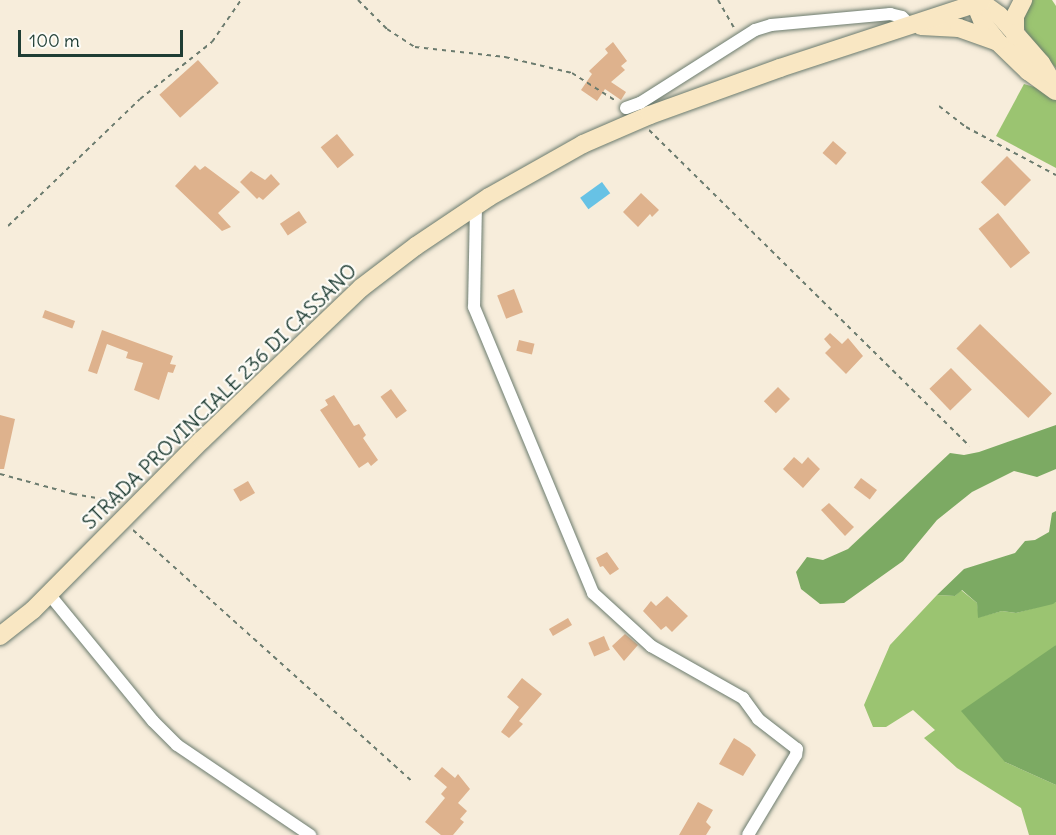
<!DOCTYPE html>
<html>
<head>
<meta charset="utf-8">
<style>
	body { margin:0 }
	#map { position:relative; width:1056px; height:835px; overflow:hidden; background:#f7eddb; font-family:Delius,sans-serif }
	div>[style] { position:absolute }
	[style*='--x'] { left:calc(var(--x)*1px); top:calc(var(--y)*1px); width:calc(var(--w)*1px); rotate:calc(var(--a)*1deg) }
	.green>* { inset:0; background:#9bc471 }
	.forest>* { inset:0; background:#7caa63 }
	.water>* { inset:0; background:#67c2e5; transform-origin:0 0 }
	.building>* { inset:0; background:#deb28d; transform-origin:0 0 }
	.path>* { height:2px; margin-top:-1px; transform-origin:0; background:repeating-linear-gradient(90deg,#6b7b6e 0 4.5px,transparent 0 9px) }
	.roads { filter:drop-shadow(0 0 2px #6b7b6e) drop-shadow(0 0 2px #6b7b6e) }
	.minor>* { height:12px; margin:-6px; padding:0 6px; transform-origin:6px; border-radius:6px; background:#fff }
	.secondary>* { height:18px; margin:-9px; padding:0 9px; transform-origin:9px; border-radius:9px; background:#f9e7c3 }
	span { translate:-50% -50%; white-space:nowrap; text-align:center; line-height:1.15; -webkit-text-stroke:4.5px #fdfcf7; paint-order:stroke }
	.street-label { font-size:20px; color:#1f3d34 }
	.scale { position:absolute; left:18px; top:30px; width:165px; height:27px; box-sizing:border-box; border:3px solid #1f3d34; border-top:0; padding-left:8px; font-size:18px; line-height:21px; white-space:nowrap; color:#1f3d34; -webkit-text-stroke:4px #fdfcf7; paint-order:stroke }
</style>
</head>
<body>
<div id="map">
	<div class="green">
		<i style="clip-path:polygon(1032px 0,1052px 0,1056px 6px,1056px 68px,1028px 37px,1024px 27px,1023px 14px,1027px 4px)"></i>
		<i style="clip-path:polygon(1024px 84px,1041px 89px,1056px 100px,1056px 168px,996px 136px)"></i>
		<i style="clip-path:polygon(961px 590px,977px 603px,979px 617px,1002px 611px,1016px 613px,1056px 602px,1056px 645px,1005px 762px,1056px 785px,1056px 835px,1029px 835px,1021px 808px,957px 768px,924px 738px,935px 730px,913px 710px,886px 727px,873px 727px,864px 705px,890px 645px,937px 595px,955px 596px)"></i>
	</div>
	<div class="forest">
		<i style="clip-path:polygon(1056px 425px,1056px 469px,1037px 477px,1014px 471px,972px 492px,937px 520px,903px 561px,844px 603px,820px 604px,801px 589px,796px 572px,807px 557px,823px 560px,848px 549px,950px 453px,964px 455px,979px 452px)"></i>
		<i style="clip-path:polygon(1056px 511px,1056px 602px,1053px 604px,1016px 613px,1002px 611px,978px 618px,977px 603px,962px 590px,955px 596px,937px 595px,964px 569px,1015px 553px,1025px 541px,1035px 540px,1049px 532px,1052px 513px)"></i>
		<i style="clip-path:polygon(1056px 645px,1056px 785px,1005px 762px,961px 711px)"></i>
	</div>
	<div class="water">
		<i style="left:602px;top:182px;width:14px;height:27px;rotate:54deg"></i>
	</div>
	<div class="building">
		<i style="clip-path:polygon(613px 42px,627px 61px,621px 66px,625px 70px,611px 82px,626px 92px,621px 100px,605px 89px,597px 101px,581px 90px,592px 74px,589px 71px,608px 53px,605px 49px)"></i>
		<i style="left:198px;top:60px;width:31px;height:52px;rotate:48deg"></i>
		<i style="left:337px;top:134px;width:27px;height:21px;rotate:51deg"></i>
		<i style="left:833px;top:141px;width:18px;height:16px;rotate:41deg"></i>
		<i style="left:1007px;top:156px;width:34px;height:37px;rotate:45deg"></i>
		<i style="clip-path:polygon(195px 165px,200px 170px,205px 166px,240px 192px,218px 213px,231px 227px,222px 231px,175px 186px)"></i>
		<i style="clip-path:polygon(251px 171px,265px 180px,271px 174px,280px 184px,263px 200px,259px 197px,257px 199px,240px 182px)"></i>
		<i style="clip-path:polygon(641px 193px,659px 210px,652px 217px,650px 214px,638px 227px,623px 212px)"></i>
		<i style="left:299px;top:211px;width:14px;height:23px;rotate:56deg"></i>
		<i style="left:998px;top:213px;width:51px;height:25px;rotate:51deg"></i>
		<i style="left:514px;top:289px;width:25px;height:18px;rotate:69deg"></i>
		<i style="left:45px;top:310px;width:32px;height:8px;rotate:20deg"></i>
		<i style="left:980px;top:324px;width:100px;height:34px;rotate:44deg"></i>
		<i style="clip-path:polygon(102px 330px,173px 356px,170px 364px,176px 365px,173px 373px,168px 372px,159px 400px,134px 390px,143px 363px,126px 358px,128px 352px,107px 344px,97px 374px,88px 371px)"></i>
		<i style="clip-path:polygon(830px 333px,842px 344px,848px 338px,863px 356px,846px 374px,825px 353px,831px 347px,824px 339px)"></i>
		<i style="left:519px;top:340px;width:16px;height:11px;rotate:14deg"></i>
		<i style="left:951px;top:368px;width:30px;height:30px;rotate:46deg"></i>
		<i style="left:778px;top:387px;width:17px;height:20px;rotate:45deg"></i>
		<i style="left:391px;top:389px;width:27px;height:13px;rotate:54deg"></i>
		<i style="clip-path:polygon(334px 395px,354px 426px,359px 424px,366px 435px,363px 438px,378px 460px,371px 466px,368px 462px,359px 468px,320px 410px,328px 405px,325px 400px)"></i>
		<i style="clip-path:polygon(0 415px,15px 419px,4px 469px,0 469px)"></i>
		<i style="clip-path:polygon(794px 457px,802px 464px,808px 457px,820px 469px,803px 488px,783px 469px)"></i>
		<i style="left:861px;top:478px;width:20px;height:12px;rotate:37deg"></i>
		<i style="left:248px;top:481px;width:14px;height:17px;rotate:60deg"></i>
		<i style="clip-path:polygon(829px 503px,854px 527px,845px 536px,821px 510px)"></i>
		<i style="clip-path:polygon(607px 552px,619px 569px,610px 575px,603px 566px,600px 567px,596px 558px)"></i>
		<i style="clip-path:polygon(667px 596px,688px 616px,672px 632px,666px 626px,661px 630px,643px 611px,651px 601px,656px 606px)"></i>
		<i style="left:568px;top:618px;width:8px;height:22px;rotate:60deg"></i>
		<i style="clip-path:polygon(625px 634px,638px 645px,624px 661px,612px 646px)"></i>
		<i style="left:604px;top:636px;width:15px;height:17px;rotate:67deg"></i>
		<i style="clip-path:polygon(522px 678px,542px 694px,519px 721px,523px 724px,509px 738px,501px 732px,519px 707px,507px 697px)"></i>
		<i style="clip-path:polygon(734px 738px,750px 748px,756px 755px,743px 776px,719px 764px)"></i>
		<i style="clip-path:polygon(442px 767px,455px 778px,458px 774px,470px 789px,458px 803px,467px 811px,460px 819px,464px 822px,453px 835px,441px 835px,425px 822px,445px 798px,441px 794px,447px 787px,434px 776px)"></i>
		<i style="clip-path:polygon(698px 802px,713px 810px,706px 822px,711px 827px,706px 835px,679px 835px)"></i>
	</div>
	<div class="path">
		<i style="--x:358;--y:0;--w:41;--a:45"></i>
		<i style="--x:387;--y:29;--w:33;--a:33"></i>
		<i style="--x:415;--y:47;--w:91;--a:6.3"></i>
		<i style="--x:505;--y:57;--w:69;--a:13.4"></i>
		<i style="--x:572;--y:73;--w:52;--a:32.5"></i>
		<i style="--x:718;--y:0;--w:34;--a:60"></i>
		<i style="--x:939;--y:106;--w:34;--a:38"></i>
		<i style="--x:966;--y:127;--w:102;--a:28.1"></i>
		<i style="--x:649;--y:130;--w:450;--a:44.6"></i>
		<i style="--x:8;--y:226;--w:183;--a:-43.9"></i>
		<i style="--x:140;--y:99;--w:92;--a:-38.4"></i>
		<i style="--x:212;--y:42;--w:51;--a:-55.4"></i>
		<i style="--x:0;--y:474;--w:76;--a:15.3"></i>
		<i style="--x:73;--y:494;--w:48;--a:9.7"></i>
		<i style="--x:133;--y:530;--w:375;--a:42"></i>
	</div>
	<div class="roads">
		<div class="minor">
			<i style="--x:626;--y:108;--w:15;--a:-20"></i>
			<i style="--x:640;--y:103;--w:136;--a:-32.4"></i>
			<i style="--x:755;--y:30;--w:17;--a:-17"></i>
			<i style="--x:771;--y:25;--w:120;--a:-5.3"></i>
			<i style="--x:890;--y:14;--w:12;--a:14"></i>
			<i style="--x:902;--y:17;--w:11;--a:45"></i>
			<i style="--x:476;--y:205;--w:102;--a:91.1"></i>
			<i style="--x:474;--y:307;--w:310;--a:67.4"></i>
			<i style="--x:593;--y:593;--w:79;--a:42.4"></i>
			<i style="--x:651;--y:646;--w:106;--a:29.5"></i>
			<i style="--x:743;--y:698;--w:26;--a:54"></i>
			<i style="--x:758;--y:719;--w:49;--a:37.6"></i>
			<i style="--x:797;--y:749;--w:6;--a:99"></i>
			<i style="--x:796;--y:755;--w:93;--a:121"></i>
			<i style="--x:49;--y:594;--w:164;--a:50.7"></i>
			<i style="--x:153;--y:721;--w:34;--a:45"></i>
			<i style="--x:177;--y:745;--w:161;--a:34.1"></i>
		</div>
		<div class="secondary">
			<i style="--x:981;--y:2;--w:11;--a:100"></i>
			<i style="--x:979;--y:13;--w:11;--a:68"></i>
			<i style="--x:983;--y:23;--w:24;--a:52"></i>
			<i style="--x:998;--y:42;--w:42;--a:44"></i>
			<i style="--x:1028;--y:71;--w:34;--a:36"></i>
			<i style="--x:981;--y:2;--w:22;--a:36"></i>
			<i style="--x:999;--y:15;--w:64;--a:48.8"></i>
			<i style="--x:1041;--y:63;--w:26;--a:59"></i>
			<i style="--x:921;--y:26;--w:38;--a:3"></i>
			<i style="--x:959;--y:28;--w:41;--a:19.7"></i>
			<i style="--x:1015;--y:36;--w:20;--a:-90"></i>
			<i style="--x:1015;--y:16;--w:18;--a:-63"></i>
			<i style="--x:0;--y:636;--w:42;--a:-38.2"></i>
			<i style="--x:33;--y:610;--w:240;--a:-45.2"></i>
			<i style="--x:202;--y:440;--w:220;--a:-43.7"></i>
			<i style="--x:361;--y:288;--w:69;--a:-37.4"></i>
			<i style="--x:416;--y:246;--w:88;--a:-33.9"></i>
			<i style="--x:489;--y:197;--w:108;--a:-29.4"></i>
			<i style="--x:583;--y:144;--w:73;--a:-23.4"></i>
			<i style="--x:650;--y:115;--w:138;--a:-19.9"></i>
			<i style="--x:780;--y:68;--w:212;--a:-18.2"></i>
		</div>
	</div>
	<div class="street-label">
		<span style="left:219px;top:396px;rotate:-44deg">STRADA PROVINCIALE 236 DI CASSANO</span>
	</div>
	<div class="scale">100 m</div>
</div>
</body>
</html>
